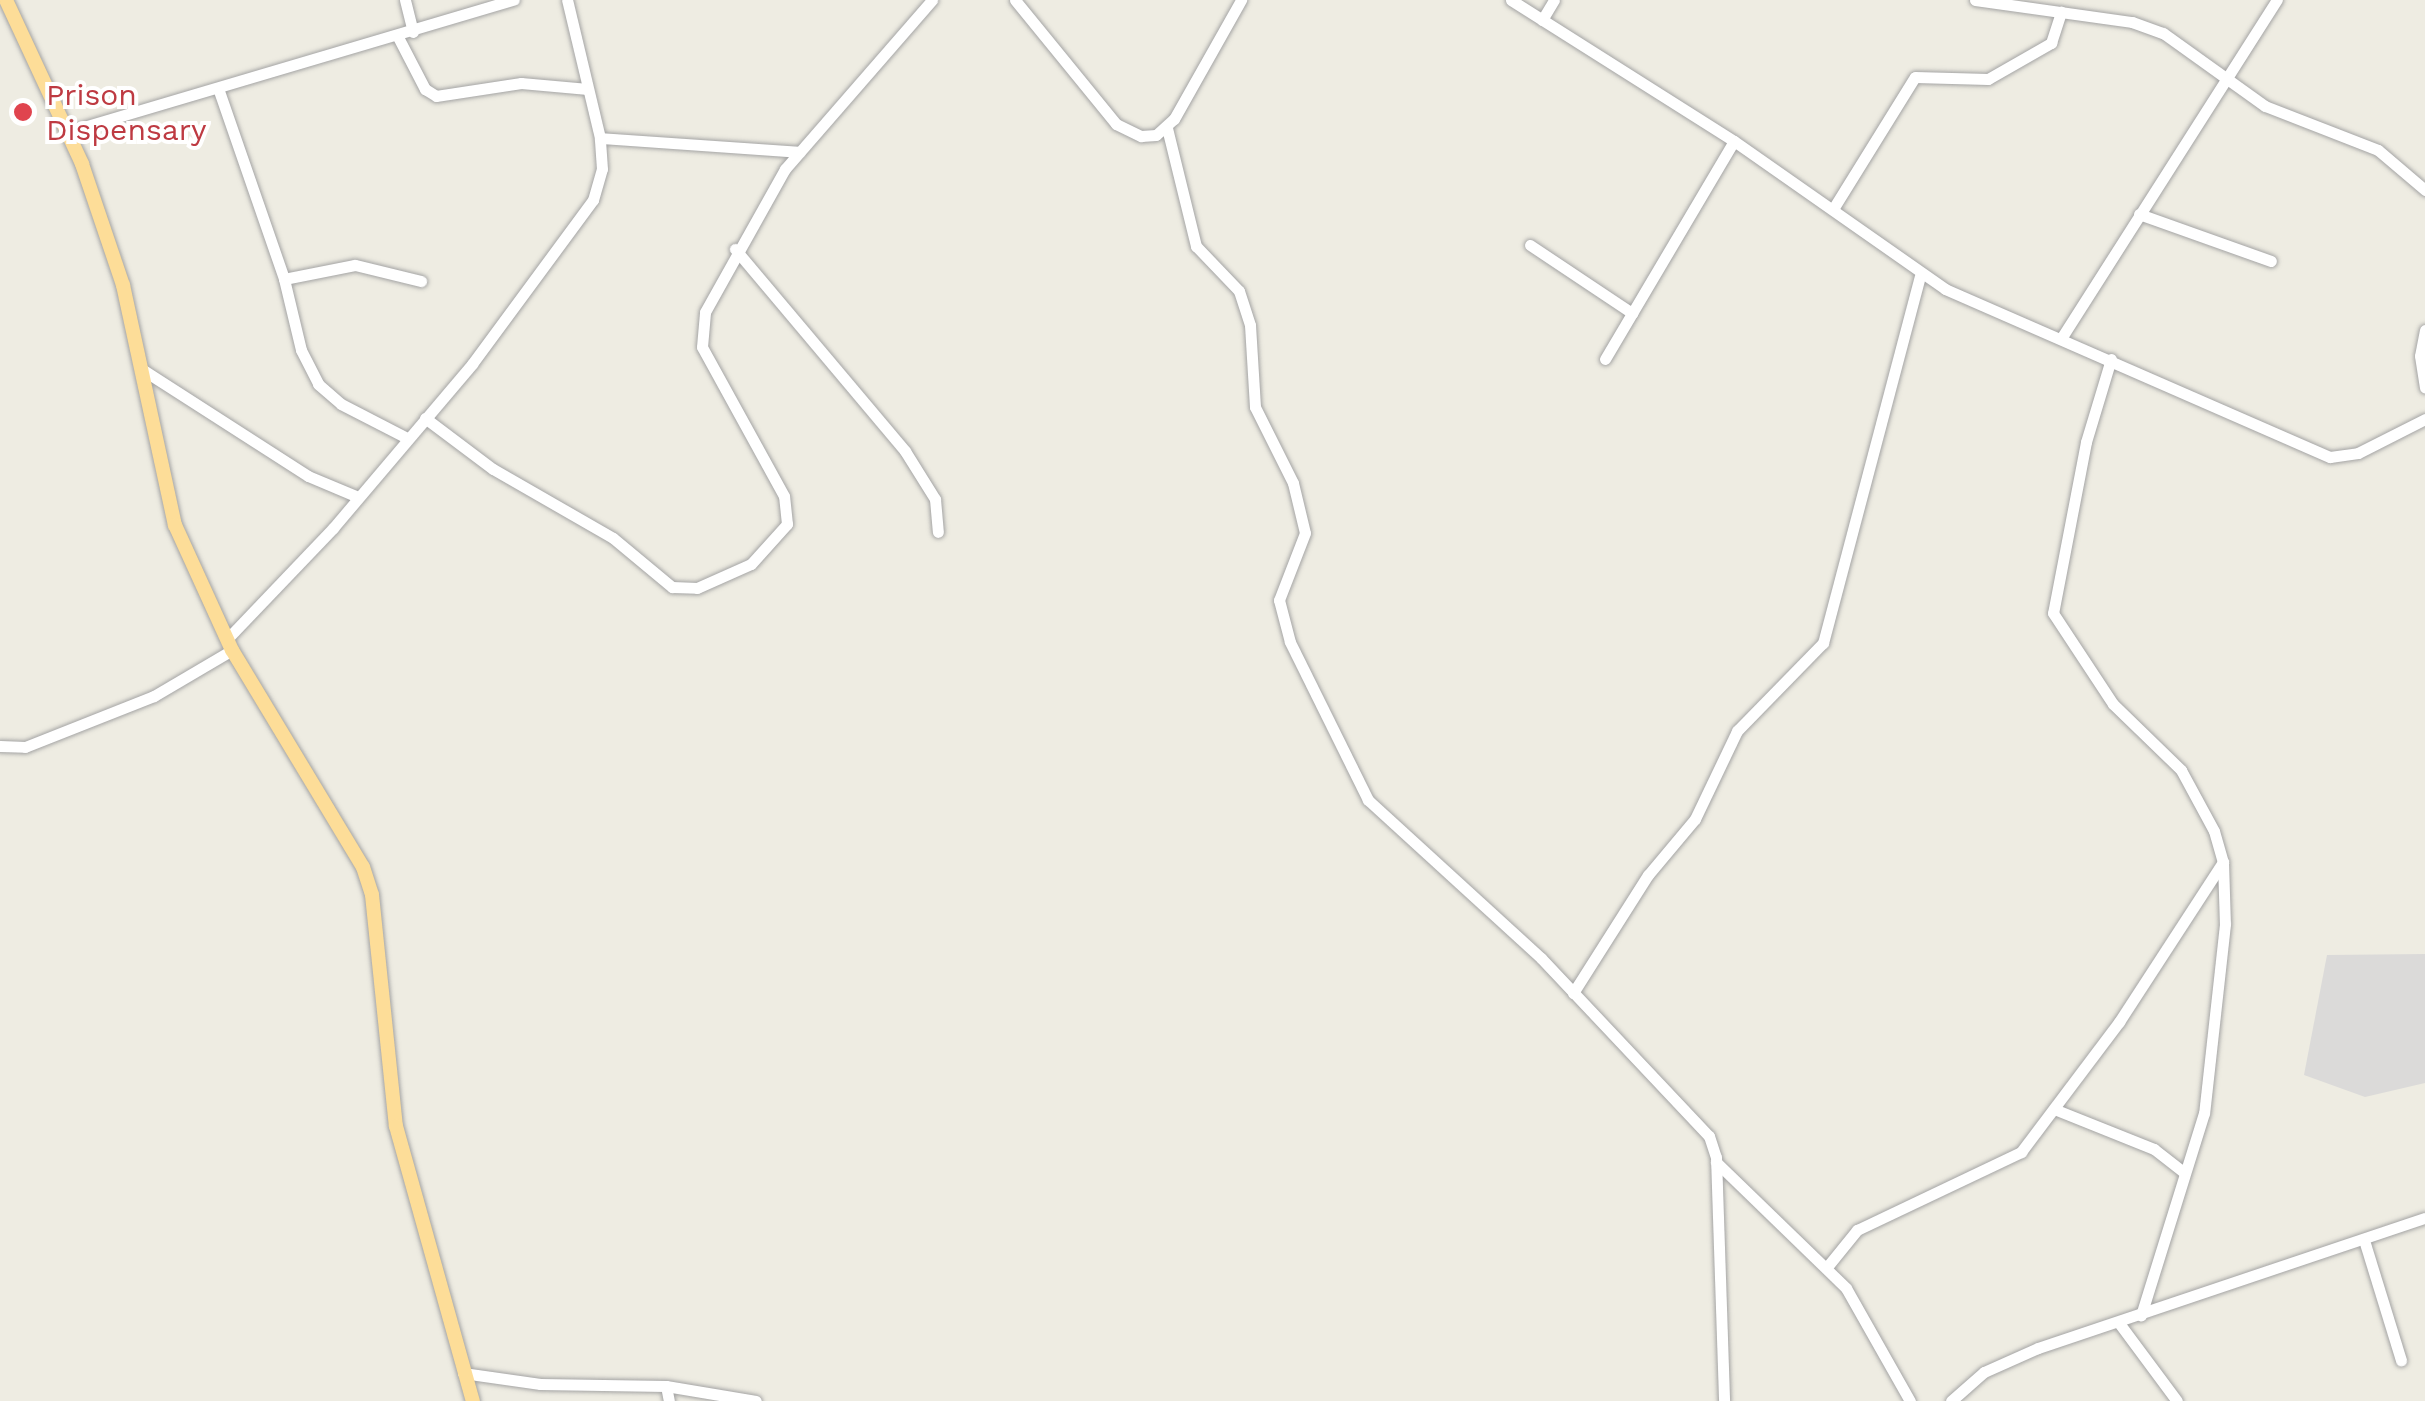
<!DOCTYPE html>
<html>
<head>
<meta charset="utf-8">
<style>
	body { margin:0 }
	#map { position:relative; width:2425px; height:1401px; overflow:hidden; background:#eeece2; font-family:"Work Sans",sans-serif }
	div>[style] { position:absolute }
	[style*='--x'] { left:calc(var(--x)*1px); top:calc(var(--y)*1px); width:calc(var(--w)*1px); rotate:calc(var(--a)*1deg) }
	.residential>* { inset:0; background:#dbdad9 }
	.roads { filter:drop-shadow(0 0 2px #a4a4a4) drop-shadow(0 0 2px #a4a4a4) }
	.minor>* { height:11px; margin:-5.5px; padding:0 5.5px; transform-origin:5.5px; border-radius:5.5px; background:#fff }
	.major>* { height:14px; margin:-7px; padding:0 7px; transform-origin:7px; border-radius:7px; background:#fddd98 }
	.dots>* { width:28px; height:28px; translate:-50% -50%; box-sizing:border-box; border:5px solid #fff; border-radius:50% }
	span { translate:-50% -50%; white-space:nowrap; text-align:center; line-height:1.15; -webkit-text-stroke:8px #fff; paint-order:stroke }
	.health-label { font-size:30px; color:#be3a42 }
	.left { translate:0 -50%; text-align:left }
</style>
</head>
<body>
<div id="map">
	<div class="residential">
		<i style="clip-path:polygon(2425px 954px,2425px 1083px,2365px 1097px,2304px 1075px,2327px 955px)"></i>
	</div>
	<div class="roads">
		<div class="minor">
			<i style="--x:405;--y:0;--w:33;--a:76"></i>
			<i style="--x:1015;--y:0;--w:160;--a:50.8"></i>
			<i style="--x:1116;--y:124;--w:28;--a:26"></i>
			<i style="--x:1141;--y:136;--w:15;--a:-4"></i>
			<i style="--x:1156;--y:135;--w:24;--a:-42"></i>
			<i style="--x:1174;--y:119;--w:137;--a:-60.6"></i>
			<i style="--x:1511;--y:0;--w:264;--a:32.3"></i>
			<i style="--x:1734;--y:141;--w:258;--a:35"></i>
			<i style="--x:1945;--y:289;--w:420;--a:23.6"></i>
			<i style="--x:2330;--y:457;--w:28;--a:-8"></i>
			<i style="--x:2358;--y:453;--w:75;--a:-26.9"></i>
			<i style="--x:1975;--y:0;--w:159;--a:8"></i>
			<i style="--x:2132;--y:22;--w:33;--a:20"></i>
			<i style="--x:2163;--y:33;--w:125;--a:35.6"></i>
			<i style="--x:2265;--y:106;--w:121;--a:21.3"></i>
			<i style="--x:2378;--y:150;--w:62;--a:40.4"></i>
			<i style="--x:1542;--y:20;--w:23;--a:-59"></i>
			<i style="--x:398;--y:37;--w:59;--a:62.6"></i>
			<i style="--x:425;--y:89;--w:13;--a:32"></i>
			<i style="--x:436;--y:96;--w:86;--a:-8.7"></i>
			<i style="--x:521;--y:83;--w:67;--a:5.1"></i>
			<i style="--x:218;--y:88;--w:202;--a:70.9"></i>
			<i style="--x:284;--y:279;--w:73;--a:76.5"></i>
			<i style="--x:301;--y:350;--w:38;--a:63"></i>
			<i style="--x:318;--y:384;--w:30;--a:41"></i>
			<i style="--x:341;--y:404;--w:74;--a:27.3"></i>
			<i style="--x:1167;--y:128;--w:122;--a:76.2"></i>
			<i style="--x:1196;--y:246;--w:62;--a:46.3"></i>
			<i style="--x:1239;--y:291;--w:36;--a:72"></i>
			<i style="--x:1250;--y:325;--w:82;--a:86.5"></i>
			<i style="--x:1255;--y:407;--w:85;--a:63.4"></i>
			<i style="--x:1293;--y:483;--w:51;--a:76.5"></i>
			<i style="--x:1305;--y:533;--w:72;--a:111.2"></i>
			<i style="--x:1279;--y:600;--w:43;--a:75.3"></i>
			<i style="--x:1290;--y:642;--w:176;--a:63.7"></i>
			<i style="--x:1368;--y:800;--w:234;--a:42.4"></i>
			<i style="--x:1541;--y:958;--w:245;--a:46.7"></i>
			<i style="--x:1709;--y:1136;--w:22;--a:72"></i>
			<i style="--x:1716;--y:1157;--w:244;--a:88.1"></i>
			<i style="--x:67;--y:132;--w:466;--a:-16.5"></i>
			<i style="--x:600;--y:138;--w:200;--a:4"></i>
			<i style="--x:1833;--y:209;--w:155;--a:-58.2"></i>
			<i style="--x:1915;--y:77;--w:73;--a:1.6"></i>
			<i style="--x:1988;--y:79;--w:73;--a:-29.7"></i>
			<i style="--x:2051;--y:43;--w:33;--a:-72"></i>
			<i style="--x:2139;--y:214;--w:140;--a:19.6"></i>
			<i style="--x:1530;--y:245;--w:123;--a:33.7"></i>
			<i style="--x:735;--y:249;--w:264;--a:49.9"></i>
			<i style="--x:905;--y:451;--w:57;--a:58"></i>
			<i style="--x:935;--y:499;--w:33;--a:85"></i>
			<i style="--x:284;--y:279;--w:72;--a:-11.2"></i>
			<i style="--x:355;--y:265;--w:68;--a:13.6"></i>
			<i style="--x:2425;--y:330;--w:26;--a:101"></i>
			<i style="--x:2420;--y:356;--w:32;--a:81"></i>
			<i style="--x:2062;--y:337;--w:400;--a:-57.5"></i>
			<i style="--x:1605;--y:359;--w:253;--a:-59.4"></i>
			<i style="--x:2111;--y:359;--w:87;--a:106.8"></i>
			<i style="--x:2086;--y:442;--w:174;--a:100.9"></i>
			<i style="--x:2053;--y:613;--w:109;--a:56.6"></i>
			<i style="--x:2113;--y:704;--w:95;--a:44.1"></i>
			<i style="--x:2181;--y:770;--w:69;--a:61.6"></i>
			<i style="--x:2214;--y:831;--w:32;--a:74"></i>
			<i style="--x:2223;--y:862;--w:62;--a:88.2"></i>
			<i style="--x:2225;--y:924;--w:190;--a:96.3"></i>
			<i style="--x:2204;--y:1113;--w:212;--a:107.3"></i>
			<i style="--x:140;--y:368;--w:200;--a:32.7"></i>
			<i style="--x:308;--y:476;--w:54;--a:22.8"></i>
			<i style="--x:425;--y:418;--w:85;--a:36.9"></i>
			<i style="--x:493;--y:469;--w:138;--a:29.9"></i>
			<i style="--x:613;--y:538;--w:77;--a:39.7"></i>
			<i style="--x:672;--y:587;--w:25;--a:2"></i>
			<i style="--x:697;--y:588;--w:59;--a:-24"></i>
			<i style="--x:751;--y:564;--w:54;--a:-48"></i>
			<i style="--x:787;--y:524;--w:28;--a:-96"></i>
			<i style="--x:784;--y:496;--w:170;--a:-118.8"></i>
			<i style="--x:702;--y:347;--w:35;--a:-85"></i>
			<i style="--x:705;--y:312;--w:164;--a:-60.8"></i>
			<i style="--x:785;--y:169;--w:224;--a:-49"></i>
			<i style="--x:228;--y:638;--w:152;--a:-46.3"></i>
			<i style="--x:333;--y:528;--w:215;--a:-49.7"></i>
			<i style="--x:472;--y:364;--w:204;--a:-53.6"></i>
			<i style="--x:593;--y:200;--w:32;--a:-74"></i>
			<i style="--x:602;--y:169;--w:31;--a:-94"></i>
			<i style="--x:600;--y:138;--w:142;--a:-103.4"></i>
			<i style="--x:0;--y:746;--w:25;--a:2"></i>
			<i style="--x:25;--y:747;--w:139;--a:-21.6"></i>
			<i style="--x:154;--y:696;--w:91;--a:-30.5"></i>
			<i style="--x:1573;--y:993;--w:140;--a:-57.6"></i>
			<i style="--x:1648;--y:875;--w:73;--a:-50"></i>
			<i style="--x:1695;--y:819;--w:98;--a:-64.5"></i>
			<i style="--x:1737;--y:731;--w:123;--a:-45.7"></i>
			<i style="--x:1823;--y:643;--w:379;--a:-75.2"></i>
			<i style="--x:2054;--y:1109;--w:108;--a:21.8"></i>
			<i style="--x:2154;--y:1149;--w:39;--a:38"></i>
			<i style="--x:1716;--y:1162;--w:181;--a:44.1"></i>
			<i style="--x:1846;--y:1288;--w:130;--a:60.5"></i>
			<i style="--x:2364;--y:1240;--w:126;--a:72.9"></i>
			<i style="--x:1827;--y:1267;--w:48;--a:-51"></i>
			<i style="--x:1857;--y:1230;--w:182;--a:-25.4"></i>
			<i style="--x:2021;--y:1152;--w:163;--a:-53"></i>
			<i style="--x:2119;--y:1022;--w:191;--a:-57"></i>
			<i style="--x:2119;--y:1323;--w:97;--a:53.4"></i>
			<i style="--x:463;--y:1373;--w:78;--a:8.1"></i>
			<i style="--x:540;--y:1384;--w:126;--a:0.9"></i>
			<i style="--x:666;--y:1386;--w:91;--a:9.5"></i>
			<i style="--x:666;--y:1386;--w:15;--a:79"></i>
			<i style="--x:1951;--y:1401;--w:44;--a:-41.3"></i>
			<i style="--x:1984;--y:1372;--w:59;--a:-24"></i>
			<i style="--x:2038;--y:1348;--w:408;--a:-18.6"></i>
		</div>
		<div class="major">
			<i style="--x:6;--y:0;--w:181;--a:65.1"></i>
			<i style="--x:82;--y:164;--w:128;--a:71.3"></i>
			<i style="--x:123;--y:285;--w:246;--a:77.8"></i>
			<i style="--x:175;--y:525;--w:137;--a:65.5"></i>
			<i style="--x:232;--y:650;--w:253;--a:58.9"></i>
			<i style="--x:363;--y:867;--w:29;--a:72"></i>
			<i style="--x:372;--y:895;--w:232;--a:84.1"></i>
			<i style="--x:396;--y:1126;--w:286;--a:74.4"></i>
		</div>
	</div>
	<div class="dots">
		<i style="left:23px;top:112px;background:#e0444e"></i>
	</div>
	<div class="health-label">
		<span class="left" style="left:46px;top:112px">Prison<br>Dispensary</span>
	</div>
</div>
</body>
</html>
